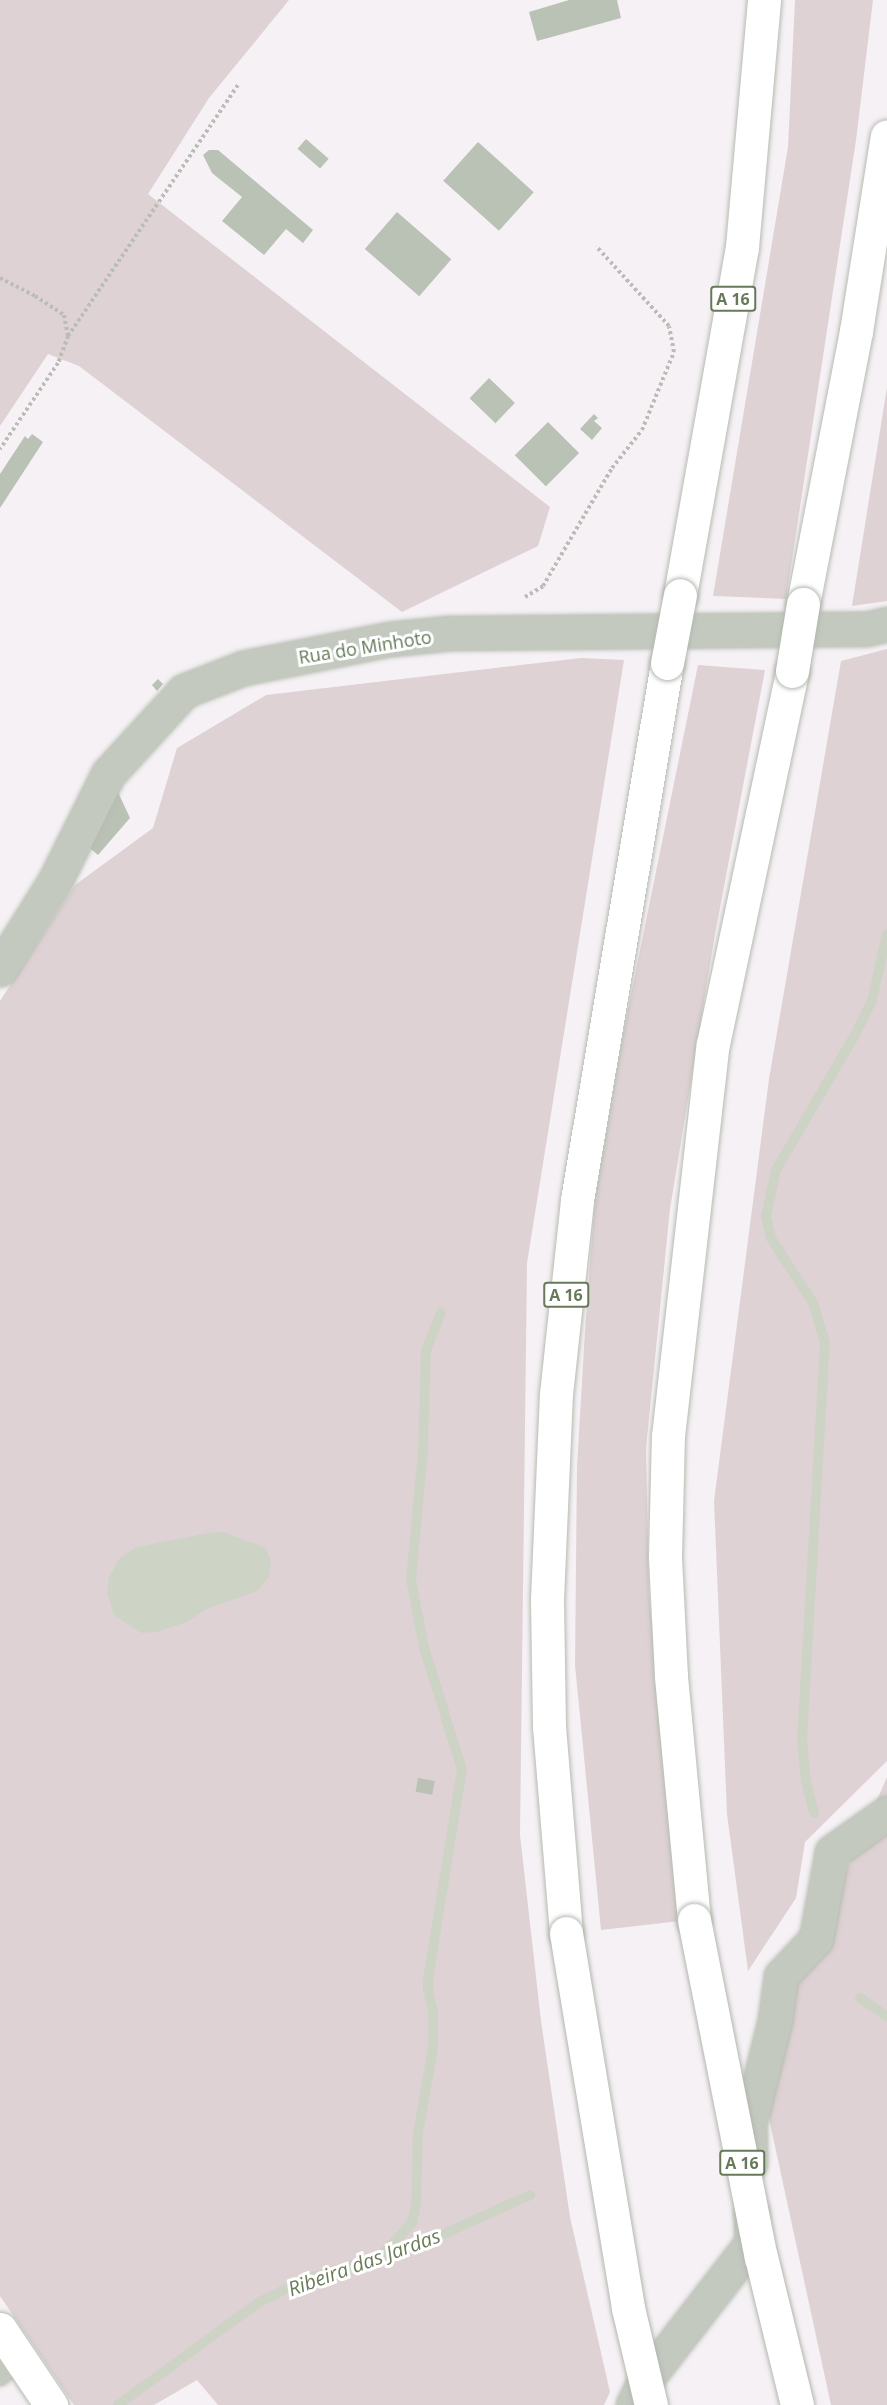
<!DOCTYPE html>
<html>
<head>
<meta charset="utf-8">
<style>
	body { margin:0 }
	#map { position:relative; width:887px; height:2405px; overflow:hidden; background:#f6f1f5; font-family:"Open Sans",sans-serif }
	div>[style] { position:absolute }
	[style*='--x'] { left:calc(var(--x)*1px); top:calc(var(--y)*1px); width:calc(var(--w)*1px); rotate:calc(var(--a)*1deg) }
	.green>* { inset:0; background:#ded2d5 }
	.water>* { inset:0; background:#ced4c5 }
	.stream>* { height:10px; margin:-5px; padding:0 5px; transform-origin:5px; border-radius:5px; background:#ced4c5 }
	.building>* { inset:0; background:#bac1b5; transform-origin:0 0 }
	.path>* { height:4px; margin-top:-2px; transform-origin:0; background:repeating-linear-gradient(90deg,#b9bdb6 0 3px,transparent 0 6px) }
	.roads { filter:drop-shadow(0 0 2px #b5bcb0) drop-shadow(0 0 2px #b5bcb0) }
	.service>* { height:20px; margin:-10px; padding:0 10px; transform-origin:10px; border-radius:10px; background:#c4c9c0 }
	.minor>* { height:33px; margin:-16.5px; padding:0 16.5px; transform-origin:16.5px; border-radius:16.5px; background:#c4c9c0 }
	.secondary>* { height:33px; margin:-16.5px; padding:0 16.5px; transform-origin:16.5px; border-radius:16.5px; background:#fff }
	.motorway>* { height:33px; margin:-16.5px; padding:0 16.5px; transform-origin:16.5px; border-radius:16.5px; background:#fff }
	.bridges { filter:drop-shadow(0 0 2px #b3b8af) drop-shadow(0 0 2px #b3b8af) }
	.motorway-bridge>* { height:33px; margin:-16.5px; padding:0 16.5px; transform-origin:16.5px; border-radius:16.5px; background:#fff }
	span { translate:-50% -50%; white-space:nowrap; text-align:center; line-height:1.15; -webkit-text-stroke:6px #fff; paint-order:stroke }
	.shield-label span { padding:2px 4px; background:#fff; border:2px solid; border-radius:4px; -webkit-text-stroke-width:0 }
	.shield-label { font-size:16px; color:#667a5a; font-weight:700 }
	.street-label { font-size:18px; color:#667a5a }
	.water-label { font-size:20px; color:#6c7c58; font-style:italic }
</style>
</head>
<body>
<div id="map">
	<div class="green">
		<i style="clip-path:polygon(0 0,289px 0,209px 98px,148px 194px,550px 507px,538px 546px,402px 612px,79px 366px,48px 354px,0 426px)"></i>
		<i style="clip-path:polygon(795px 0,873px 0,856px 140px,786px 599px,713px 596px,788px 147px)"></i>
		<i style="clip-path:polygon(887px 387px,887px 601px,852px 606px)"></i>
		<i style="clip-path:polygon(887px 649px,887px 1761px,805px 1842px,796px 1898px,748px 1971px,727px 1814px,714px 1501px,769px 1079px,841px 661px)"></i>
		<i style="clip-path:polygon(581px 658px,624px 660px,527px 1263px,520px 1835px,541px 2021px,570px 2217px,610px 2392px,604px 2405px,218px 2405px,197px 2380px,154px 2405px,74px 2405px,0 2296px,0 1001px,75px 885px,153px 828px,177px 748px,266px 695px)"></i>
		<i style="clip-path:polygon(698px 665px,765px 670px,715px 934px,670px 1209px,646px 1448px,649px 1593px,680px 1921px,601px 1930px,575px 1665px,577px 1466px,585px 1331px,595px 1198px,623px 1034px)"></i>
		<i style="clip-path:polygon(887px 1777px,887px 2405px,831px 2405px,768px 2114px,795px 1988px)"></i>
	</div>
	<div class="water">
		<i style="clip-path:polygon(214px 1532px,223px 1532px,262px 1546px,267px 1550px,271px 1561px,269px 1577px,257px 1591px,207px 1609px,187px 1622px,157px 1632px,141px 1633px,114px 1615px,107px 1593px,109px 1577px,120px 1558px,136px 1547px)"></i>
	</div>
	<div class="stream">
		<i style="--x:814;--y:1813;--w:32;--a:-104"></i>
		<i style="--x:806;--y:1782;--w:42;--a:-95.4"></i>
		<i style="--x:802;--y:1740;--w:398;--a:-86.7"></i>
		<i style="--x:825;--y:1343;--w:42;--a:-106.7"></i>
		<i style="--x:813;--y:1303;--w:77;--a:-122.9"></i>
		<i style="--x:771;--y:1238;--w:22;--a:-103"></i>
		<i style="--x:766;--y:1217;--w:48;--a:-78"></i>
		<i style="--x:776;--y:1170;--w:156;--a:-59.7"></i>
		<i style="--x:855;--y:1035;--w:39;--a:-64"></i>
		<i style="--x:872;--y:1000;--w:68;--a:-77.2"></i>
		<i style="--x:860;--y:1998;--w:32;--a:34"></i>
		<i style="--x:380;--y:2257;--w:47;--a:-46.7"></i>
		<i style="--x:412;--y:2223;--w:19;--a:-78"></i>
		<i style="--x:416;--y:2204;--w:71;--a:-88.4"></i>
		<i style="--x:418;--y:2133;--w:86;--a:-80"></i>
		<i style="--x:433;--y:2048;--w:36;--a:-90"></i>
		<i style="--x:433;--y:2012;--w:22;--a:-103"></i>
		<i style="--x:428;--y:1991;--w:12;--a:-90"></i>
		<i style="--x:428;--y:1979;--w:212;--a:-80.8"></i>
		<i style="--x:462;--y:1770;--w:129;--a:-107.2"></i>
		<i style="--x:424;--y:1647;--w:68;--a:-101"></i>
		<i style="--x:411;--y:1580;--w:131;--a:-84.7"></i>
		<i style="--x:423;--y:1450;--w:100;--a:-88.3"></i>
		<i style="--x:426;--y:1350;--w:40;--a:-68"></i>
		<i style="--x:118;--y:2405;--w:175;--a:-36.1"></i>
		<i style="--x:259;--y:2302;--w:55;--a:-25.6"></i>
		<i style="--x:309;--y:2278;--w:115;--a:-16.7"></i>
		<i style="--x:419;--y:2245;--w:122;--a:-24.2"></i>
	</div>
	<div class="building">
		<i style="clip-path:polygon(569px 0,617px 0,621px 18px,537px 41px,529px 12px)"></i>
		<i style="left:306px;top:139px;width:30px;height:13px;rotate:41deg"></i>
		<i style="left:478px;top:142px;width:75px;height:52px;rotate:42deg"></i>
		<i style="clip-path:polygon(209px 150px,218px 150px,313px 230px,303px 243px,286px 229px,264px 255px,222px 221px,242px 197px,212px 173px,203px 155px)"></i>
		<i style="left:397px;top:212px;width:72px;height:49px;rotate:41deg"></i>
		<i style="left:489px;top:378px;width:36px;height:28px;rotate:44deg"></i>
		<i style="clip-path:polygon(594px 414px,598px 418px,594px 421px,602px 428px,592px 440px,580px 429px)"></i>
		<i style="left:548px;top:422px;width:44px;height:47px;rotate:45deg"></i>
		<i style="clip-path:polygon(32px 434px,43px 442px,0 508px,0 474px,25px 436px,28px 439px)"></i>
		<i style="clip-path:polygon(158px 679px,163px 684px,157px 691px,152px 685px)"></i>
		<i style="clip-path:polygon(116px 788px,130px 818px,98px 855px,86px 845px)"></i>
		<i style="left:418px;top:1778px;width:17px;height:14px;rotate:10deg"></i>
	</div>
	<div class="path">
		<i style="--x:0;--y:278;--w:39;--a:27"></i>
		<i style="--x:35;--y:296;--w:35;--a:33"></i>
		<i style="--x:64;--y:315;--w:21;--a:79"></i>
		<i style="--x:68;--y:336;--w:29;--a:110"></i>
		<i style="--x:58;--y:363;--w:104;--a:124"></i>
		<i style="--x:68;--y:336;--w:303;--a:-55.9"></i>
		<i style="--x:525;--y:597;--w:21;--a:-31"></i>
		<i style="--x:543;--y:586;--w:137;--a:-59.7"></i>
		<i style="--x:612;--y:468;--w:48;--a:-51.7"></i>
		<i style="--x:642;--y:430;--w:84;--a:-67.7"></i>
		<i style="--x:674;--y:352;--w:26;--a:-101"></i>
		<i style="--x:669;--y:326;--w:108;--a:-132.4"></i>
	</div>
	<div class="roads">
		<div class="service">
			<i style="--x:0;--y:2375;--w:28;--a:-49"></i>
		</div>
		<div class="minor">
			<i style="--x:0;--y:969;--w:104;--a:-58"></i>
			<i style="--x:55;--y:881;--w:119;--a:-63.6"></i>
			<i style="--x:108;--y:774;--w:113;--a:-47.5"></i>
			<i style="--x:184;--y:691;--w:63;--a:-21.3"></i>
			<i style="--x:243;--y:668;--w:150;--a:-11.2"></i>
			<i style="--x:390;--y:639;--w:60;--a:-5.7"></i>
			<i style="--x:450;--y:633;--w:416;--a:-0.6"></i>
			<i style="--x:866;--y:629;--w:22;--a:-13"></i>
			<i style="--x:750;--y:2164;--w:39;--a:-91"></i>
			<i style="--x:749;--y:2125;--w:108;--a:-76.1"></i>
			<i style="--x:775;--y:2020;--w:44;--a:-82.2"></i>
			<i style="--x:781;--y:1976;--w:51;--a:-46.6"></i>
			<i style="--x:816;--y:1939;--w:88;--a:-79.6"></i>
			<i style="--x:832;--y:1852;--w:67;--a:-35.3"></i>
			<i style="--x:633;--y:2405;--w:25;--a:-64"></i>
			<i style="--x:644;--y:2382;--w:176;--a:-52.2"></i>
			<i style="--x:752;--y:2243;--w:31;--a:-92"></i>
		</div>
		<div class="secondary">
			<i style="--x:0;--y:2329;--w:92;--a:56.1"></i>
		</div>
		<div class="motorway">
			<i style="--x:680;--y:595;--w:353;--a:-79.9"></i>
			<i style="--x:742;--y:247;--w:248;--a:-84.9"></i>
			<i style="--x:803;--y:604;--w:278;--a:-79"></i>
			<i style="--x:856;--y:331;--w:197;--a:-81"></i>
			<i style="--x:694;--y:1920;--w:245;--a:-95.4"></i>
			<i style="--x:671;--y:1676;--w:120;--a:-92.9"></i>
			<i style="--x:665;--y:1556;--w:120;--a:-88.6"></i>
			<i style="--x:668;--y:1436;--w:395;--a:-83.5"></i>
			<i style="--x:713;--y:1044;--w:381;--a:-78"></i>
			<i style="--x:566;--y:1933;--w:207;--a:-94.7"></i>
			<i style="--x:549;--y:1727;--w:128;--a:-90.9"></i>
			<i style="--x:547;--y:1599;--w:205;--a:-87.5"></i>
			<i style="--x:556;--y:1394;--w:195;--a:-83.8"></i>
			<i style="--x:577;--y:1200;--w:544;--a:-80.49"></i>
		</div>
	</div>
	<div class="bridges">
		<div class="motorway-bridge">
			<i style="--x:667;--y:663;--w:69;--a:-79.2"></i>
			<i style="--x:792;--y:671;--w:68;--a:-80.7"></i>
			<i style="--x:694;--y:1920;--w:344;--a:78.8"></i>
			<i style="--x:761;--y:2257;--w:152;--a:76.3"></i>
			<i style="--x:566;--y:1933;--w:380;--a:80.6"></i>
			<i style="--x:628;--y:2308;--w:100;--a:76.7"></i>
		</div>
	</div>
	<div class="shield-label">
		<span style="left:733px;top:299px">A 16</span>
		<span style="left:566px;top:1295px">A 16</span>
		<span style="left:742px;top:2163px">A 16</span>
	</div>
	<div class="street-label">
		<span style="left:365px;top:647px;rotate:-9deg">Rua do Minhoto</span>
	</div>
	<div class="water-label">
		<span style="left:364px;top:2262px;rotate:-20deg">Ribeira das Jardas</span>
	</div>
</div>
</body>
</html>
